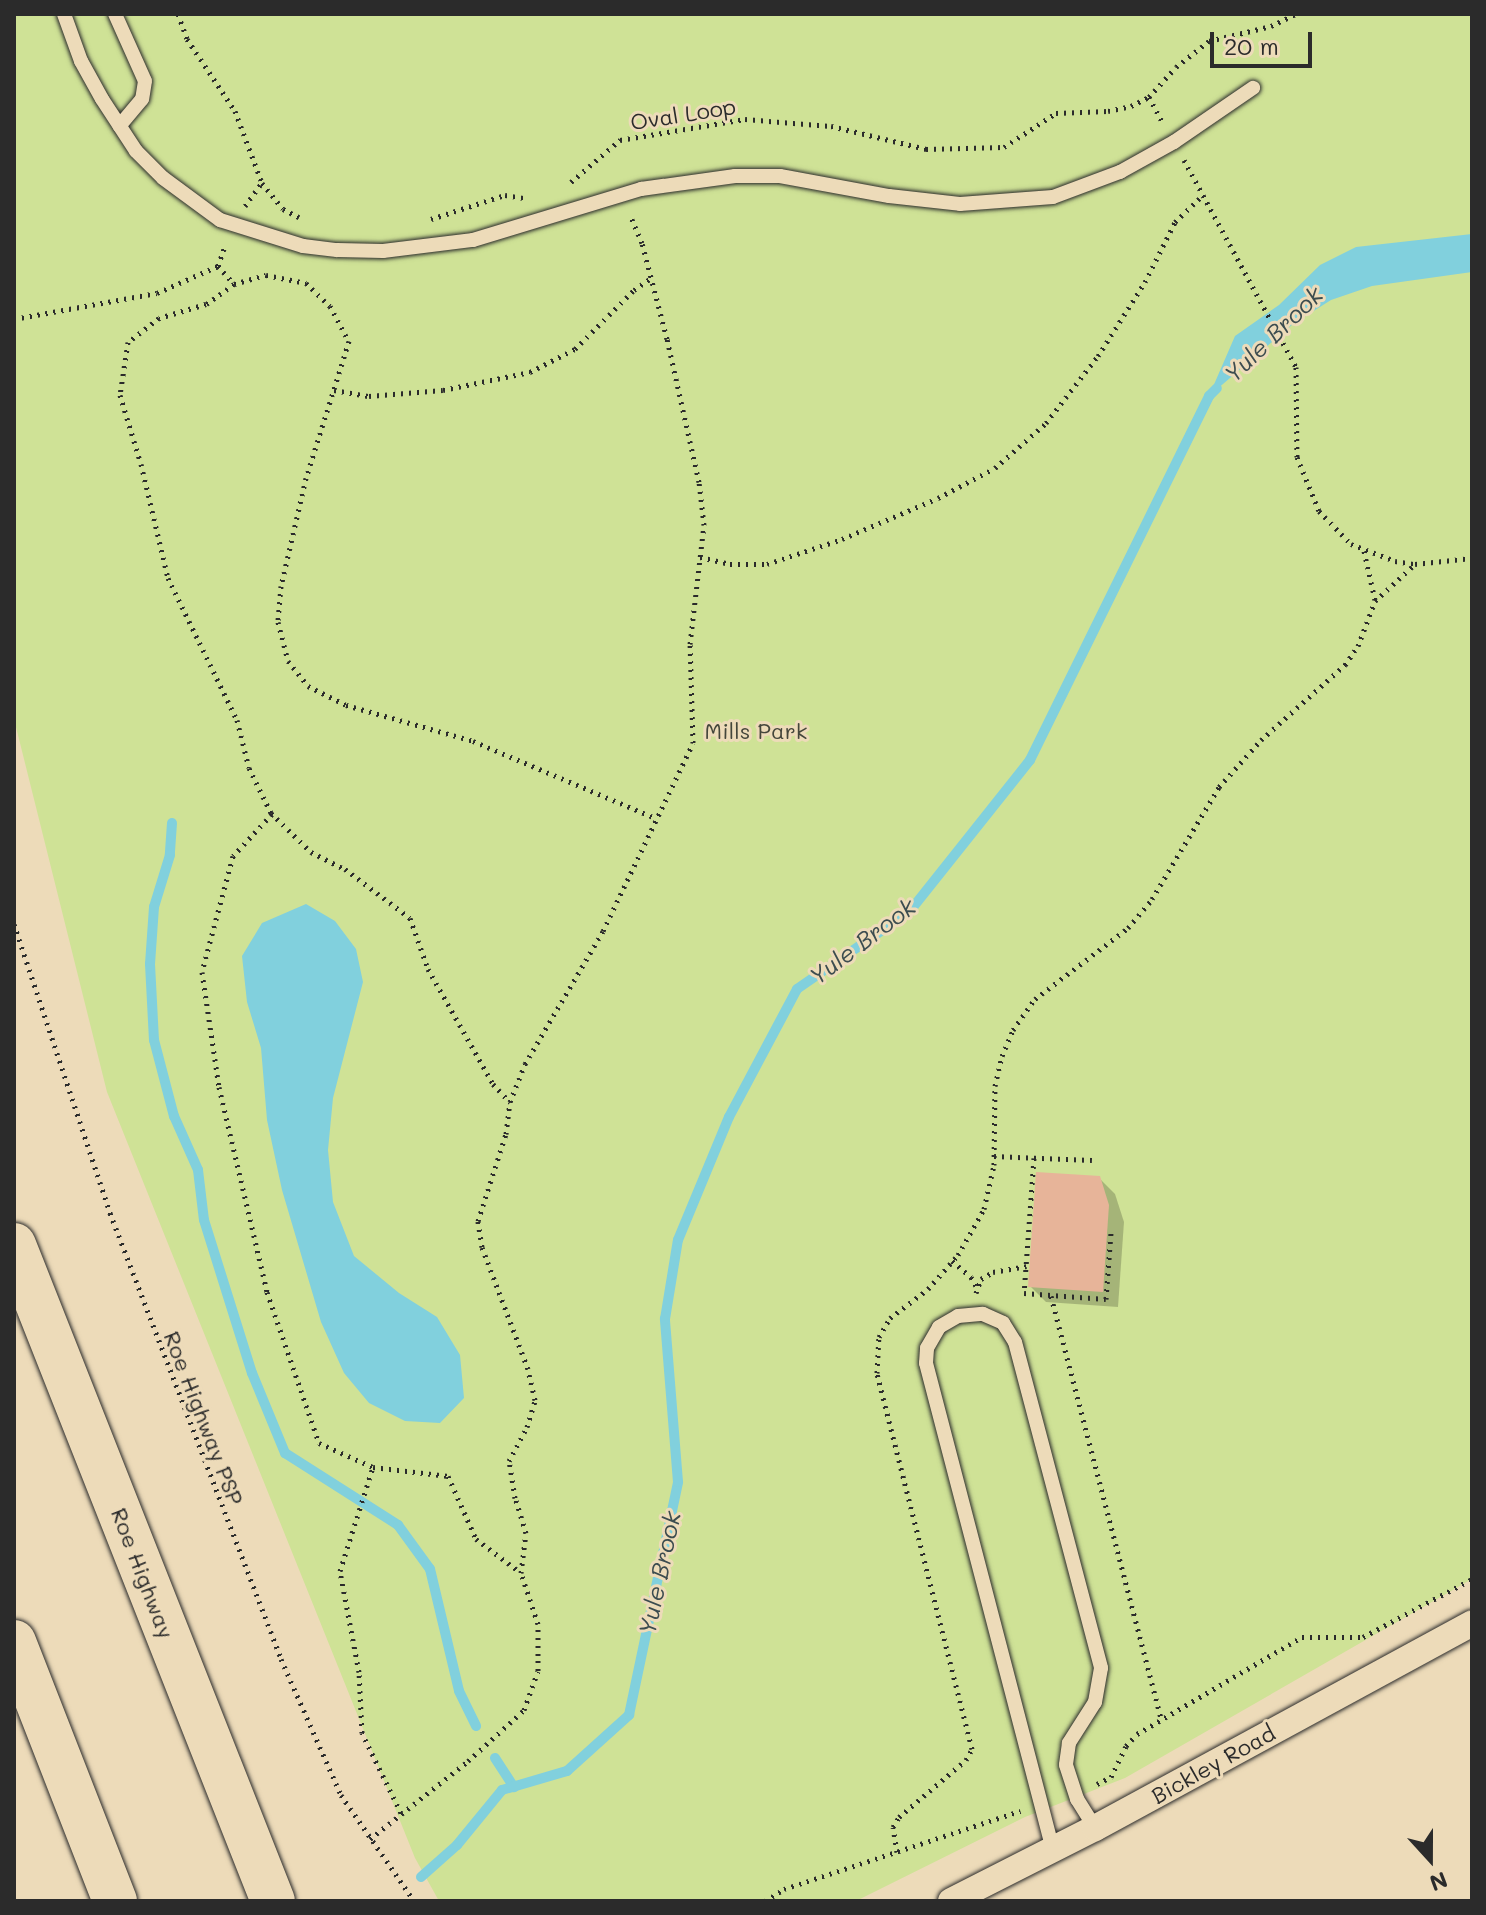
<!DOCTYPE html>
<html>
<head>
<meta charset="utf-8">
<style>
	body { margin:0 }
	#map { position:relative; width:1486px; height:1915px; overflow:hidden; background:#eddbb9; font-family:Mali,sans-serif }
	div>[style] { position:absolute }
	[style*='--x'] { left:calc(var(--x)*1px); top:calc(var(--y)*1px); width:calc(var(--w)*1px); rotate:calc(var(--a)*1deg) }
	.green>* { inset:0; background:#cfe296 }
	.water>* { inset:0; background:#81d0dd }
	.shadow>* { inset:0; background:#0003 }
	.stream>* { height:10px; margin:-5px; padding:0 5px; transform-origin:5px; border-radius:5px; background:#81d0dd }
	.building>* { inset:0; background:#e7b499 }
	.path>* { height:5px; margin-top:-2.5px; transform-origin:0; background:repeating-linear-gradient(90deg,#2b2b2b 0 2px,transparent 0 8px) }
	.roads { filter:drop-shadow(0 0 2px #2b2b2b) drop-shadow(0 0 2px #2b2b2b) }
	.lane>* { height:14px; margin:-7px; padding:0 7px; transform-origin:7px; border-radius:7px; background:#eddbb9 }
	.street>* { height:26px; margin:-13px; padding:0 13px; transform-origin:13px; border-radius:13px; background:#eddbb9 }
	.highway>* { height:44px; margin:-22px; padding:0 22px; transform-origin:22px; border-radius:22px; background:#eddbb9 }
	span { translate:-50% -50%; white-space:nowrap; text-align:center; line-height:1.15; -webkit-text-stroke:6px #eddbb9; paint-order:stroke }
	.street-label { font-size:22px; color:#2b2b2b }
	.park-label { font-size:22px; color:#44463b }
	.water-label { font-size:24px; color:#3c4c4f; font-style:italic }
	.frame { position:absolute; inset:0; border:16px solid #2b2b2b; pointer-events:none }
	.north { position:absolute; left:1390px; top:1819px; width:80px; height:80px; -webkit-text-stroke:6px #eddbb9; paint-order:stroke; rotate:159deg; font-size:22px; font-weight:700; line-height:32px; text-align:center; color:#2b2b2b }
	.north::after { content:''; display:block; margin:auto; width:28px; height:36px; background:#2b2b2b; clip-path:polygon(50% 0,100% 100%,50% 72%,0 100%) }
	.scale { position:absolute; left:1210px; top:32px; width:102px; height:36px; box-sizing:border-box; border:4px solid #2b2b2b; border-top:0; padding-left:10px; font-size:24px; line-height:28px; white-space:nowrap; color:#2b2b2b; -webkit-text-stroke:6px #eddbb9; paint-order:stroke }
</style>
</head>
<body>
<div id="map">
	<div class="green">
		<i style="clip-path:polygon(14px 14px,1472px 14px,1472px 1579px,1125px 1778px,1025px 1817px,856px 1901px,439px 1901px,415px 1858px,107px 1092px,14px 719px)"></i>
	</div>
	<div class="water">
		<i style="clip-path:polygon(1472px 234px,1472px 272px,1372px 286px,1331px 300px,1293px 324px,1209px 396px,1235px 336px,1279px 305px,1320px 265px,1356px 247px)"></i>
		<i style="clip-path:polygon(306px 904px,335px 921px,356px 949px,363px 982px,333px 1098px,328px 1150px,333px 1202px,354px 1256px,399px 1293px,437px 1317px,460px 1355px,464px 1398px,440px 1423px,405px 1421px,369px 1403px,344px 1373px,321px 1322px,282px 1190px,267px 1120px,261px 1048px,247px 1002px,242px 956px,262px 923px)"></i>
	</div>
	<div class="shadow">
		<i style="clip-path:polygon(1099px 1178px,1115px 1194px,1124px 1222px,1118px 1307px,1046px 1302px,1030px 1286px)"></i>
	</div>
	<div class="stream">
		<i style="--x:172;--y:823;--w:32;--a:94"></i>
		<i style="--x:170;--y:855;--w:54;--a:107.1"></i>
		<i style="--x:154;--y:907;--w:57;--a:94"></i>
		<i style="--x:150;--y:964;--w:76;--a:87"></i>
		<i style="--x:154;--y:1040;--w:79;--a:75.3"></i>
		<i style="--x:174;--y:1116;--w:59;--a:66"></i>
		<i style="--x:198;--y:1170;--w:50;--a:83.2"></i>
		<i style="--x:204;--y:1220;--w:160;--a:72.6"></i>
		<i style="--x:252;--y:1373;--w:87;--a:67.6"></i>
		<i style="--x:285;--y:1453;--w:134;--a:32.5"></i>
		<i style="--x:398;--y:1525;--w:54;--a:54"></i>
		<i style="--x:430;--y:1569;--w:125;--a:76.6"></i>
		<i style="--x:459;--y:1691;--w:39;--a:64"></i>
		<i style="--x:495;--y:1758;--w:35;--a:57"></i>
		<i style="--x:421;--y:1877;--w:48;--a:-41.6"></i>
		<i style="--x:457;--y:1845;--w:71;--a:-50.7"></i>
		<i style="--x:502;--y:1790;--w:68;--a:-16.3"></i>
		<i style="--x:567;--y:1771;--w:84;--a:-42.1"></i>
		<i style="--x:629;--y:1715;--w:238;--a:-78.1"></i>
		<i style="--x:678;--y:1482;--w:164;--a:-94.6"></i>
		<i style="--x:665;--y:1319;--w:80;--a:-80.7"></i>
		<i style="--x:678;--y:1240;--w:133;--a:-67.5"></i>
		<i style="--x:729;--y:1117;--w:145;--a:-62"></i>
		<i style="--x:797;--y:989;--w:137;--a:-34.6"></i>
		<i style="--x:910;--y:911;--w:193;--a:-51.5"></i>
		<i style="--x:1030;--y:760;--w:406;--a:-63.8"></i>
		<i style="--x:1209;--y:396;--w:11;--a:-45"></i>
	</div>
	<div class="building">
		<i style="clip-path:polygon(1036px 1172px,1100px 1176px,1109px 1205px,1103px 1292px,1028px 1287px)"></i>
	</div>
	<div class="path">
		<i style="--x:178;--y:14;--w:27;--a:70"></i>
		<i style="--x:187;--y:39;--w:87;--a:56.3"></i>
		<i style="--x:235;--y:111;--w:77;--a:69.4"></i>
		<i style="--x:262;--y:183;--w:33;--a:51"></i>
		<i style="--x:283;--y:209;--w:18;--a:27"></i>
		<i style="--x:1149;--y:97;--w:30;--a:62"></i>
		<i style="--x:1184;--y:160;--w:235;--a:61.6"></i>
		<i style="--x:1296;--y:367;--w:90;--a:89.4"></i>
		<i style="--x:1297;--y:457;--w:58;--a:67.8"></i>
		<i style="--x:1319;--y:511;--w:46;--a:45.9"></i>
		<i style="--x:1351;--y:544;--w:47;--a:21.1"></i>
		<i style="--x:1395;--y:561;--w:20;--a:9"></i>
		<i style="--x:1415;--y:564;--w:57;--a:-6"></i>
		<i style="--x:571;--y:182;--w:65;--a:-40.6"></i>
		<i style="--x:620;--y:140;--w:127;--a:-9.5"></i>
		<i style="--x:745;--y:119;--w:86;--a:4.7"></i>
		<i style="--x:831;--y:126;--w:98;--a:13.6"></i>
		<i style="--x:926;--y:149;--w:78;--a:-1.5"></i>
		<i style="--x:1004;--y:147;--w:62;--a:-33.2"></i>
		<i style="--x:1056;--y:113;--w:52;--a:-2.2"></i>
		<i style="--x:1108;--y:111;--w:24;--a:-12"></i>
		<i style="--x:1131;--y:106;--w:20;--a:-27"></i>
		<i style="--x:1149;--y:97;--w:40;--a:-48"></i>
		<i style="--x:1176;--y:67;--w:42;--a:-38.2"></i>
		<i style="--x:1209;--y:41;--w:64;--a:-13.6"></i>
		<i style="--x:1271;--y:26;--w:28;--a:-26"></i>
		<i style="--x:245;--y:206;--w:29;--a:-54"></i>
		<i style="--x:431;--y:219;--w:78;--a:-18"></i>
		<i style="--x:505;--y:195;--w:20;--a:9"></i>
		<i style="--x:218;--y:266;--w:24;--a:48"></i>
		<i style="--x:234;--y:284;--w:33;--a:-16"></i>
		<i style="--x:266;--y:275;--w:41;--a:11.3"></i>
		<i style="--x:306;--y:283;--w:33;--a:44"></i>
		<i style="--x:330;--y:306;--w:40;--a:62"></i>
		<i style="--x:349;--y:341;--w:144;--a:107.4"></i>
		<i style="--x:306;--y:478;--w:111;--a:103"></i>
		<i style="--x:281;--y:586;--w:36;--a:95"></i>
		<i style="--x:278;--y:622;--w:40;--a:75.6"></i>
		<i style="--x:288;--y:661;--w:32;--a:51"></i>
		<i style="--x:308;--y:686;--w:42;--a:26.6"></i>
		<i style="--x:346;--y:705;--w:132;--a:15.8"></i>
		<i style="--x:473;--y:741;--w:198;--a:22.9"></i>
		<i style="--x:234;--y:284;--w:34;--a:144"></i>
		<i style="--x:206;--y:304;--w:49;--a:163.4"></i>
		<i style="--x:159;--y:318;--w:39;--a:142"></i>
		<i style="--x:128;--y:342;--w:54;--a:98.6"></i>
		<i style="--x:120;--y:395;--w:72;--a:73.1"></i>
		<i style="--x:141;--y:464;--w:117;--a:76.7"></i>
		<i style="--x:168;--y:578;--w:158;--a:64.1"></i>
		<i style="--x:237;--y:720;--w:49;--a:76"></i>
		<i style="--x:249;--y:768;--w:50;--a:63.9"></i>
		<i style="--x:271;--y:813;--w:56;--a:44.3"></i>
		<i style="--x:311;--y:852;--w:38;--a:27"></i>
		<i style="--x:345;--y:869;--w:81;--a:37"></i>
		<i style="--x:410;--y:918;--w:54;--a:70.6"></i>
		<i style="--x:428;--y:969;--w:132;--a:60.5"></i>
		<i style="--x:493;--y:1084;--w:25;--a:47"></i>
		<i style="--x:14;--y:319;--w:145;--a:-10.3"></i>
		<i style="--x:157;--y:293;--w:67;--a:-23.9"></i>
		<i style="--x:218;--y:266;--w:21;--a:-71"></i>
		<i style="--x:334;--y:390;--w:36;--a:10"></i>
		<i style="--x:369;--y:396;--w:74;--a:-4.6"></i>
		<i style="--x:443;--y:390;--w:89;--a:-11.7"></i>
		<i style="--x:530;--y:372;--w:51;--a:-27.1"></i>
		<i style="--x:575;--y:349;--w:83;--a:-45"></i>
		<i style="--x:634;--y:290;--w:19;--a:-35"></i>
		<i style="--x:1364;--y:551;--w:50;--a:77.3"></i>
		<i style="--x:700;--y:557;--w:31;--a:13"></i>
		<i style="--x:730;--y:564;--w:37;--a:0"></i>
		<i style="--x:767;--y:564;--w:79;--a:-18.4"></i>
		<i style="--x:842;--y:539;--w:104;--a:-23.1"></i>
		<i style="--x:938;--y:498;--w:64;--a:-27.8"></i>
		<i style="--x:995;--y:468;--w:68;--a:-41.4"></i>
		<i style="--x:1046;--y:423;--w:85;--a:-52.2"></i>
		<i style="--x:1098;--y:356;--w:88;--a:-57.6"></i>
		<i style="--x:1145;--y:282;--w:67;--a:-63.4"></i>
		<i style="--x:1175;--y:222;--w:40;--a:-44"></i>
		<i style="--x:272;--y:814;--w:57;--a:132.9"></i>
		<i style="--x:233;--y:856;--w:120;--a:105"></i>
		<i style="--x:202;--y:972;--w:116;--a:81.6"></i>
		<i style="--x:219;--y:1087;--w:211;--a:76.8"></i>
		<i style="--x:267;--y:1292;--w:160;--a:71"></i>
		<i style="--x:319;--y:1443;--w:59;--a:24"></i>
		<i style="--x:14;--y:924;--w:305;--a:71.6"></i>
		<i style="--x:110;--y:1213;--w:478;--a:69"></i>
		<i style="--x:281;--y:1659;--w:149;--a:66.2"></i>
		<i style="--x:341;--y:1795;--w:129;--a:55.4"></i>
		<i style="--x:994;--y:1156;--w:98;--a:2.3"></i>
		<i style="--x:1034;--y:1158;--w:135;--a:94.2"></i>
		<i style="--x:1024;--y:1293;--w:82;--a:4.2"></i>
		<i style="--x:1106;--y:1299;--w:67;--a:-85.7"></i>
		<i style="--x:952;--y:1261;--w:25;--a:40"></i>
		<i style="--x:971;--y:1277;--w:10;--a:61"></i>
		<i style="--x:976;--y:1293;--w:15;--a:-70"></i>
		<i style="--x:981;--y:1279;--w:14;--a:-30"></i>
		<i style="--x:993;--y:1272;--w:34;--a:-10"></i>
		<i style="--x:1051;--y:1296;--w:435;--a:75.4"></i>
		<i style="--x:1097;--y:1784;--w:16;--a:-27"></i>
		<i style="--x:1111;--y:1777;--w:34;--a:-64"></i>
		<i style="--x:1126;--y:1746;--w:16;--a:-47"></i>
		<i style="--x:1137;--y:1734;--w:191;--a:-30.5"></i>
		<i style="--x:1302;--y:1637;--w:61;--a:0"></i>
		<i style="--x:1363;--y:1637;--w:123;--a:-28"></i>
		<i style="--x:401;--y:1813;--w:89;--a:-116"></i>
		<i style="--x:362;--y:1733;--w:61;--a:-92.8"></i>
		<i style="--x:359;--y:1672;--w:103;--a:-100.7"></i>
		<i style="--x:340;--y:1571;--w:109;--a:-72.4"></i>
		<i style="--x:373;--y:1467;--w:76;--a:6.8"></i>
		<i style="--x:448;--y:1476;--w:69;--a:66"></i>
		<i style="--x:476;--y:1539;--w:55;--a:36.9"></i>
		<i style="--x:370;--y:1839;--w:125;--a:-38.5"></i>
		<i style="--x:468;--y:1761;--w:76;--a:-42.3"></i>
		<i style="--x:524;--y:1710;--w:41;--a:-70.3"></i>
		<i style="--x:538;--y:1671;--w:47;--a:-90"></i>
		<i style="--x:538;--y:1624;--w:54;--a:-108.4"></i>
		<i style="--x:521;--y:1573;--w:40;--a:-82.9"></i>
		<i style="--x:526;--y:1533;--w:37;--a:-107"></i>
		<i style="--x:515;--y:1498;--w:37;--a:-99"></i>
		<i style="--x:509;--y:1461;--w:38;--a:-62"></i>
		<i style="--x:527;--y:1427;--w:28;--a:-73"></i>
		<i style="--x:535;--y:1400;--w:32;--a:-103"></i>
		<i style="--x:528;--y:1369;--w:130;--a:-110.7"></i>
		<i style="--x:482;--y:1247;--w:26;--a:-99"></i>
		<i style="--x:478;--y:1221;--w:91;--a:-72.2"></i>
		<i style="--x:506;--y:1134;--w:32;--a:-83"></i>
		<i style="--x:510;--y:1102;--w:41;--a:-68.5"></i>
		<i style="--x:525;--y:1064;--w:154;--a:-59.6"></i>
		<i style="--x:603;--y:931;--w:208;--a:-64.4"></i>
		<i style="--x:693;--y:743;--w:99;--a:-91.7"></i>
		<i style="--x:690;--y:644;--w:120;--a:-83.3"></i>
		<i style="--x:704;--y:525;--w:43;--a:-96.6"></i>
		<i style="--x:699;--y:482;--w:147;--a:-102.6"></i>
		<i style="--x:667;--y:339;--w:99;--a:-104.6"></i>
		<i style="--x:642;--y:243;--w:30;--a:-113"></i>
		<i style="--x:897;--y:1852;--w:25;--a:-99"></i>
		<i style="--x:893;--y:1827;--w:12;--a:-59"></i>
		<i style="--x:899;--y:1817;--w:88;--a:-40.4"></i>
		<i style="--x:966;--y:1760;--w:13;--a:-61"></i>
		<i style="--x:972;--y:1749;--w:388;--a:-104.2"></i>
		<i style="--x:877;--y:1373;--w:36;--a:-87"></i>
		<i style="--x:879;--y:1337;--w:22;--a:-60"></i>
		<i style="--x:890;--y:1318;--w:48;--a:-37.3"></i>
		<i style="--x:928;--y:1289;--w:45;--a:-48.6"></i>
		<i style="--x:958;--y:1255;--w:53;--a:-60.5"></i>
		<i style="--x:984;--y:1209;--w:45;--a:-77.2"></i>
		<i style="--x:994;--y:1165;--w:79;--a:-89.3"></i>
		<i style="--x:995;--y:1086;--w:31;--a:-77"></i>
		<i style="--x:1002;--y:1056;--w:28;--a:-67"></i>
		<i style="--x:1013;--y:1030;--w:38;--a:-55"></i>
		<i style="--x:1035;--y:999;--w:117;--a:-37.4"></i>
		<i style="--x:1128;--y:928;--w:38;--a:-50"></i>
		<i style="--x:1152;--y:899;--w:131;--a:-59.1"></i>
		<i style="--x:1219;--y:787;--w:63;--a:-48.2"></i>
		<i style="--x:1261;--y:740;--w:113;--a:-41.8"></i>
		<i style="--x:1345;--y:665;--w:23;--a:-56"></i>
		<i style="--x:1358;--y:646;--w:48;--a:-69.3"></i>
		<i style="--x:1375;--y:601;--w:54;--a:-42.8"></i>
		<i style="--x:765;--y:1901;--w:22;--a:-32"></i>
		<i style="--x:784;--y:1889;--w:249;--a:-18.3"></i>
	</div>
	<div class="roads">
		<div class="lane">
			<i style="--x:64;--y:14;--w:50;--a:70.1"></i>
			<i style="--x:81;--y:61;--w:43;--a:61.1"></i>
			<i style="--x:102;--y:99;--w:62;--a:56.8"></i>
			<i style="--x:136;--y:151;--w:38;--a:45"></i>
			<i style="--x:163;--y:178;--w:71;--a:36.4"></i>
			<i style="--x:220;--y:220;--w:87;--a:17.4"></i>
			<i style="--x:303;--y:246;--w:34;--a:7"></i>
			<i style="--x:337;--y:250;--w:46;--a:1.2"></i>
			<i style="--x:383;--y:251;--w:91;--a:-7"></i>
			<i style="--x:473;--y:240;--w:176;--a:-16.9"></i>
			<i style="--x:641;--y:189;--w:95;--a:-7.9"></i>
			<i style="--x:735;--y:176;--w:45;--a:0"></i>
			<i style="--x:780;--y:176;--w:111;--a:10.4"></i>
			<i style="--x:889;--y:196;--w:71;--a:6.4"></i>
			<i style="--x:960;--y:204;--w:93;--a:-4.3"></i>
			<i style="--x:1053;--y:197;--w:72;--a:-20.5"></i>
			<i style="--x:1120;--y:172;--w:62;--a:-29.1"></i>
			<i style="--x:1174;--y:142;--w:96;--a:-34.4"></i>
			<i style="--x:115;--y:14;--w:73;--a:65.9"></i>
			<i style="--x:145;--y:81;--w:18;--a:99"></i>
			<i style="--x:142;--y:99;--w:35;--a:130"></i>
			<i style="--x:1053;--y:1850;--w:503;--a:-104.62"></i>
			<i style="--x:926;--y:1363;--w:15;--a:-86"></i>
			<i style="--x:927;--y:1348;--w:24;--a:-60"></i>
			<i style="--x:939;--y:1327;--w:22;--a:-30"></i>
			<i style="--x:958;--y:1316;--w:25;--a:-5"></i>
			<i style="--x:983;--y:1314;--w:22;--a:24"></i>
			<i style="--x:1003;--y:1323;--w:22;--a:58"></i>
			<i style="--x:1015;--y:1342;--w:337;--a:75.2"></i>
			<i style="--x:1101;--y:1668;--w:35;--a:100"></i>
			<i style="--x:1095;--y:1702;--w:49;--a:122.4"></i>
			<i style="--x:1069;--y:1743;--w:22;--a:98"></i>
			<i style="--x:1066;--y:1765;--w:36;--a:72"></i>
			<i style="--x:1077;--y:1799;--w:34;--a:58"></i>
		</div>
		<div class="street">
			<i style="--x:951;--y:1901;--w:161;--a:-26.9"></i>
			<i style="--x:1095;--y:1828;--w:429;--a:-28.5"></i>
		</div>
		<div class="highway">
			<i style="--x:14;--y:1245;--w:705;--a:68.46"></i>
			<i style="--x:14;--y:1642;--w:278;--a:68.7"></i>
		</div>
	</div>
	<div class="street-label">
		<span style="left:683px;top:114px;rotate:-9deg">Oval Loop</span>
		<span style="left:204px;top:1418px;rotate:69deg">Roe Highway PSP</span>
		<span style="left:143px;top:1573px;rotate:69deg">Roe Highway</span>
		<span style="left:1213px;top:1764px;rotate:-29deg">Bickley Road</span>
	</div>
	<div class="park-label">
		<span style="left:756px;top:731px">Mills Park</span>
	</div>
	<div class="water-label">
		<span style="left:1273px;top:334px;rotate:-44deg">Yule Brook</span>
		<span style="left:862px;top:941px;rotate:-37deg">Yule Brook</span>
		<span style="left:659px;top:1573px;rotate:-78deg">Yule Brook</span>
	</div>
	<div class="frame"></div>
	<div class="north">N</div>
	<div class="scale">20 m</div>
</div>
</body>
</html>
